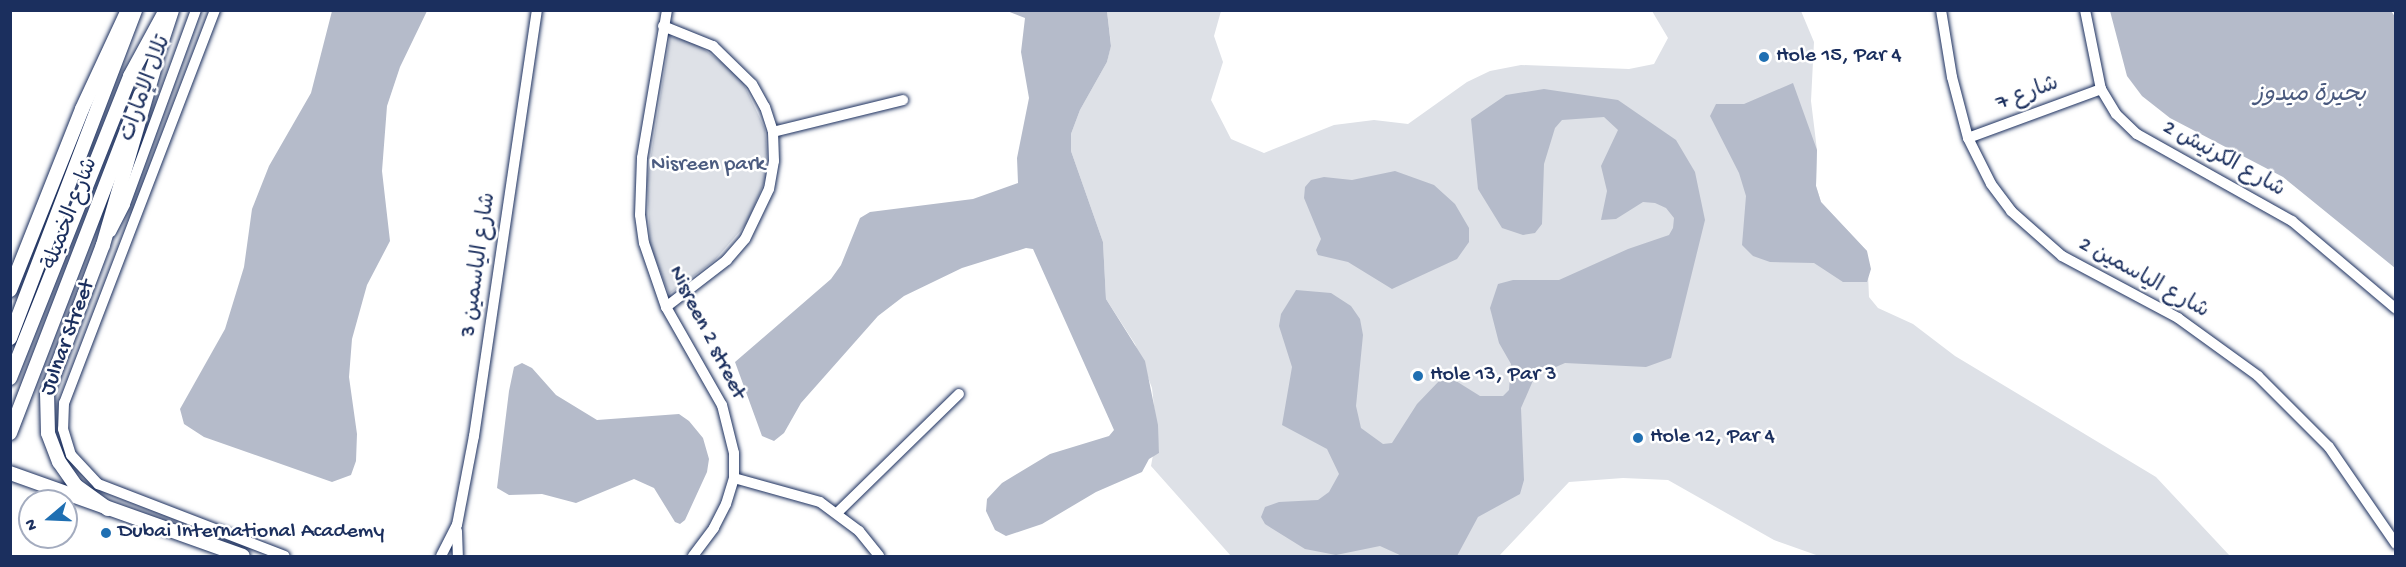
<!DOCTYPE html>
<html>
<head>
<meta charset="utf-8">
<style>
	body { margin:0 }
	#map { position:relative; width:2406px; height:567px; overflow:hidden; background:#fff; font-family:"Gochi Hand","Playpen Sans Arabic",sans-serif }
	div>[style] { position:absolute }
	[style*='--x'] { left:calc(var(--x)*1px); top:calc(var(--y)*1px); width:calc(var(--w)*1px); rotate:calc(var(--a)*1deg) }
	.green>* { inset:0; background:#dee1e7 }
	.water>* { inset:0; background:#b5bbca }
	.roads { filter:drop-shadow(0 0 2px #1b2f5e) drop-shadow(0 0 2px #1b2f5e) }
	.street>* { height:10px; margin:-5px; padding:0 5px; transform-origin:5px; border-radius:5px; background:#fff }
	.secondary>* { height:14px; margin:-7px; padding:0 7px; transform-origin:7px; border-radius:7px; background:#fff }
	.dots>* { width:16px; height:16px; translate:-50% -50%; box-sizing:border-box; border:3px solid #fff; border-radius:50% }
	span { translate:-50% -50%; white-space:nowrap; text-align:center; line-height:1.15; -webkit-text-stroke:5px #fff; paint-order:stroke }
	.poi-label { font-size:22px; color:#1b2f5e }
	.left { translate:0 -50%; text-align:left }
	.street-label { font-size:22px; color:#1b2f5e }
	.park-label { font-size:22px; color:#4c5c80 }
	.water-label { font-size:24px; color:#49597e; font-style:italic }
	.frame { position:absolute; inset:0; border:12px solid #1b2f5e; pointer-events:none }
	.north { position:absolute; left:18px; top:489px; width:60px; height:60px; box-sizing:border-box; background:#fff; border:2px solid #a4acbf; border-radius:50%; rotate:251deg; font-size:16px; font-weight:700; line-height:24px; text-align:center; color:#1b2f5e }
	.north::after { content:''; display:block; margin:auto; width:21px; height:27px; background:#1f6fb2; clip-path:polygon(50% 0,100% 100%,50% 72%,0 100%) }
</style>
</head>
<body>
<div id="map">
	<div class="green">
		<i style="clip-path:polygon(1107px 11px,1221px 11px,1214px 36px,1223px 62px,1211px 100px,1231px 139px,1264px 153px,1334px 125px,1374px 120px,1408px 124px,1467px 82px,1490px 71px,1521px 65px,1629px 69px,1654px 64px,1668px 38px,1652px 11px,1801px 11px,1814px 42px,1811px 101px,1817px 150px,1816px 186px,1821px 202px,1867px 251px,1869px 297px,1878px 308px,1913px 324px,1955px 356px,2156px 477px,2230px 556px,1819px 556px,1774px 540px,1668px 480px,1623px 478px,1569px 482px,1499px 556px,1231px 556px,1151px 466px,1153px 455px,1159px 453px,1152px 388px,1135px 344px,1106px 299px,1103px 242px,1071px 151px,1071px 134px,1080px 110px,1107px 62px,1111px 45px)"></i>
		<i style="clip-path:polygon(670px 36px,697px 44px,740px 76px,765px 129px,767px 154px,766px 178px,747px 223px,714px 261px,669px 294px,650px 245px,647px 180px)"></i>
	</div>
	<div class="water">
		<i style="clip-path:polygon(332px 11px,427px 11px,400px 67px,387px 106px,382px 171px,390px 241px,367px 285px,352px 339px,349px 377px,357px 434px,356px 461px,351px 475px,332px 482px,204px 437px,184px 424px,180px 409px,225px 329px,244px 267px,252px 209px,269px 166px,311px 93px)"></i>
		<i style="clip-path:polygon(1007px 11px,1107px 11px,1111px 46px,1107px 62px,1080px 110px,1071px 134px,1071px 151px,1103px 242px,1106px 299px,1145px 361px,1158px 425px,1159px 453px,1149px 459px,1142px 472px,1096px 492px,1042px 524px,1006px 536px,995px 530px,986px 511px,987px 499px,1002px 483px,1050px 454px,1109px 436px,1114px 430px,1033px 249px,1026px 248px,962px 268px,904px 296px,878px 316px,801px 403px,784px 433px,774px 441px,762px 436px,735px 362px,831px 279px,841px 265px,860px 218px,870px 212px,973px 199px,1018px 183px,1017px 158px,1029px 98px,1021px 52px,1025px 18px)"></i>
		<i style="clip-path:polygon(2110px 11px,2391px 11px,2396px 18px,2395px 268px,2283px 177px,2170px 118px,2142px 96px,2127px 76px)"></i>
		<i style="clip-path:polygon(1793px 83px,1817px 150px,1816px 186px,1821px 202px,1867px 251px,1871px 269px,1867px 282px,1843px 282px,1814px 263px,1770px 262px,1753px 256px,1742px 245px,1746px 196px,1739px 173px,1710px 116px,1716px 104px,1744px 104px)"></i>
		<i style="clip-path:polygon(1544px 89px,1618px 100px,1676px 140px,1695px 172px,1705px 220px,1671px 358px,1646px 367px,1565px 363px,1535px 376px,1521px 408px,1524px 480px,1520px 494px,1478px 517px,1457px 556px,1402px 556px,1380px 546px,1336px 555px,1305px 549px,1265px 524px,1261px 517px,1265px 507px,1279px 502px,1318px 500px,1329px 492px,1339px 474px,1327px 449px,1282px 425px,1292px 367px,1279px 326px,1281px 314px,1296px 290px,1331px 293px,1351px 306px,1360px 319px,1363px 335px,1356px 406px,1361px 428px,1383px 444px,1392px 443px,1417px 404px,1440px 380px,1448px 376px,1480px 396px,1503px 396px,1509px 390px,1511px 364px,1499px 343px,1490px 308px,1498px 284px,1513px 280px,1559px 280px,1628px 249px,1669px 235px,1673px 228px,1674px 218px,1666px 208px,1655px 203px,1643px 202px,1616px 219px,1601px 220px,1607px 191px,1601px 166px,1618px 130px,1604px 117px,1562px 120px,1555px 128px,1544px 164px,1542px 224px,1535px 233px,1523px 235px,1502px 228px,1478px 189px,1471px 119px,1506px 95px)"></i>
		<i style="clip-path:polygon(1395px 171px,1434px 185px,1455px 204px,1469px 228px,1469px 242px,1457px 259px,1392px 289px,1348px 262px,1318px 255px,1316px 250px,1321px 239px,1304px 198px,1305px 187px,1311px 180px,1324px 177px,1352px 180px)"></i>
		<i style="clip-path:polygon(522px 363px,532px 368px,556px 395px,597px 420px,679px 414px,689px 421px,703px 438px,709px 459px,707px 472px,685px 520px,680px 524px,675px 522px,654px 488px,634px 479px,576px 503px,542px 494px,509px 495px,497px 488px,509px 391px,514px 367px)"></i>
	</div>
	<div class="roads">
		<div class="street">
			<i style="--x:215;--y:10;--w:421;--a:111"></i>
			<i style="--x:64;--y:403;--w:26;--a:92"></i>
			<i style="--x:63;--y:429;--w:27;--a:73"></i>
			<i style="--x:71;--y:455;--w:40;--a:47"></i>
			<i style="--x:98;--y:484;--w:200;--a:21.1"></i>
			<i style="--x:667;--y:10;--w:150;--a:99.6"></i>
			<i style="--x:642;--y:158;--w:57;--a:92"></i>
			<i style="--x:640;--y:215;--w:28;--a:82"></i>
			<i style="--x:644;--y:243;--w:68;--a:71"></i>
			<i style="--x:666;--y:307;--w:113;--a:60.3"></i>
			<i style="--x:722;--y:405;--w:49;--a:76"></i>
			<i style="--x:734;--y:453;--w:25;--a:90"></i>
			<i style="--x:734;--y:478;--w:27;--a:107"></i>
			<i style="--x:726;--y:504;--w:27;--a:117"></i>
			<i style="--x:714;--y:528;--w:35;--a:127"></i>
			<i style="--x:1941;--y:10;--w:68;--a:80.7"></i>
			<i style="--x:1952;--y:77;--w:63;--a:75.3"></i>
			<i style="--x:1968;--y:138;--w:51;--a:63.4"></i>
			<i style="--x:1991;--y:184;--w:34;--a:53"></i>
			<i style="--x:2011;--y:211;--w:68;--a:41.4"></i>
			<i style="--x:2062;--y:256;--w:132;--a:28.1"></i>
			<i style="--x:2178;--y:318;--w:99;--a:35.9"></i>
			<i style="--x:2258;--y:376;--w:100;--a:45"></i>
			<i style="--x:2329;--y:447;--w:118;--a:55.4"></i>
			<i style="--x:2085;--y:10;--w:81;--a:78.6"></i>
			<i style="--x:2101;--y:89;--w:29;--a:59"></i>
			<i style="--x:2116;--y:114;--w:29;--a:44"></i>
			<i style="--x:2137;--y:134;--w:178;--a:29.3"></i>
			<i style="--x:2292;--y:221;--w:136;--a:40.2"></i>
			<i style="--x:663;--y:26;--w:54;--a:21.8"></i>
			<i style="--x:713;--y:46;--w:54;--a:44.3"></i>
			<i style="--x:752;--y:84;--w:26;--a:61"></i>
			<i style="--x:765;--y:107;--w:26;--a:72"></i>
			<i style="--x:773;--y:132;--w:29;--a:88"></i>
			<i style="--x:774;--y:161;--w:28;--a:100"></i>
			<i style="--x:769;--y:189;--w:55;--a:115.6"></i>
			<i style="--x:745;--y:239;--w:28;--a:131"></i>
			<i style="--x:727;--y:260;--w:77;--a:142.4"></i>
			<i style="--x:773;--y:132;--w:134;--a:-13.8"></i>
			<i style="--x:1968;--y:138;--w:142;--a:-20.2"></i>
			<i style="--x:111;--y:232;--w:31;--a:-63"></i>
			<i style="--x:125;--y:204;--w:207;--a:-69.9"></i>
			<i style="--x:734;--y:478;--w:89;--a:15.6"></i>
			<i style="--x:820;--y:502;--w:49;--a:36.6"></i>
			<i style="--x:859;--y:531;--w:32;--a:51"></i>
			<i style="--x:838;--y:512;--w:169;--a:-44.3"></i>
			<i style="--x:457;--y:531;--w:25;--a:88"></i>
			<i style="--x:441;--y:556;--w:35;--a:-63"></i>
			<i style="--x:457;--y:525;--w:91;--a:-79.2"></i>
			<i style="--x:474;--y:436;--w:431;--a:-81.6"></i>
		</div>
		<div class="secondary">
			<i style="--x:152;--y:71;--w:64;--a:-71.8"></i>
			<i style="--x:10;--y:290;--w:195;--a:-68.3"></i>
			<i style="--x:82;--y:109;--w:109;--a:-65.1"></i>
			<i style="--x:10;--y:338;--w:351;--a:-69.1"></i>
			<i style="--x:10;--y:378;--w:325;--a:-68.3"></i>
			<i style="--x:130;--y:76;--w:75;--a:-61.4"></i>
			<i style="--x:10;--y:433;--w:363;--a:-68.9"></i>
			<i style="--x:10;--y:473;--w:247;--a:19.6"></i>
			<i style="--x:108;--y:509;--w:39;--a:-144"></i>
			<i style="--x:76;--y:486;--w:29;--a:-125"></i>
			<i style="--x:59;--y:462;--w:31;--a:-111"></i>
			<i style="--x:48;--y:433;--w:40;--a:-91.4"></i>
			<i style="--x:47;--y:393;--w:158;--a:-69.3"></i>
			<i style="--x:103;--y:245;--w:190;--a:-73.8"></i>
		</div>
	</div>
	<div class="dots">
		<i style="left:1764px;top:57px;background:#1f6fb2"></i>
		<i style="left:1418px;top:376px;background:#1f6fb2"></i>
		<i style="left:1638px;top:438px;background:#1f6fb2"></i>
		<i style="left:106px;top:533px;background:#1f6fb2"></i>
	</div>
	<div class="poi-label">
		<span class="left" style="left:1776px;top:57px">Hole 15, Par 4</span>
		<span class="left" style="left:1430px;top:376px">Hole 13, Par 3</span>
		<span class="left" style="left:1650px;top:438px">Hole 12, Par 4</span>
		<span class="left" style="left:118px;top:533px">Dubai International Academy</span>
	</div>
	<div class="street-label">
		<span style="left:147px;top:89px;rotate:-70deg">تلال الإمارات</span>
		<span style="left:2028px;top:95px;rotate:-20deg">شارع 7</span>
		<span style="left:2223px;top:160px;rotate:29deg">شارع الكرنيش 2</span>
		<span style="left:72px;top:214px;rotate:-69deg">شارع الخميلة</span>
		<span style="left:480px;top:265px;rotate:-82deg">شارع الياسمين 3</span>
		<span style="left:2143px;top:279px;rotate:29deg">شارع الياسمين 2</span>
		<span style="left:706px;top:333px;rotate:63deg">Nisreen 2 street</span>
		<span style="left:69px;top:338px;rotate:-70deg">Julnar Street</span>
	</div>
	<div class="park-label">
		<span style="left:708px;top:166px">Nisreen park</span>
	</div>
	<div class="water-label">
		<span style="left:2310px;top:96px">بحيرة ميدوز</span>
	</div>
	<div class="frame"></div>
	<div class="north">N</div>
</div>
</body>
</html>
